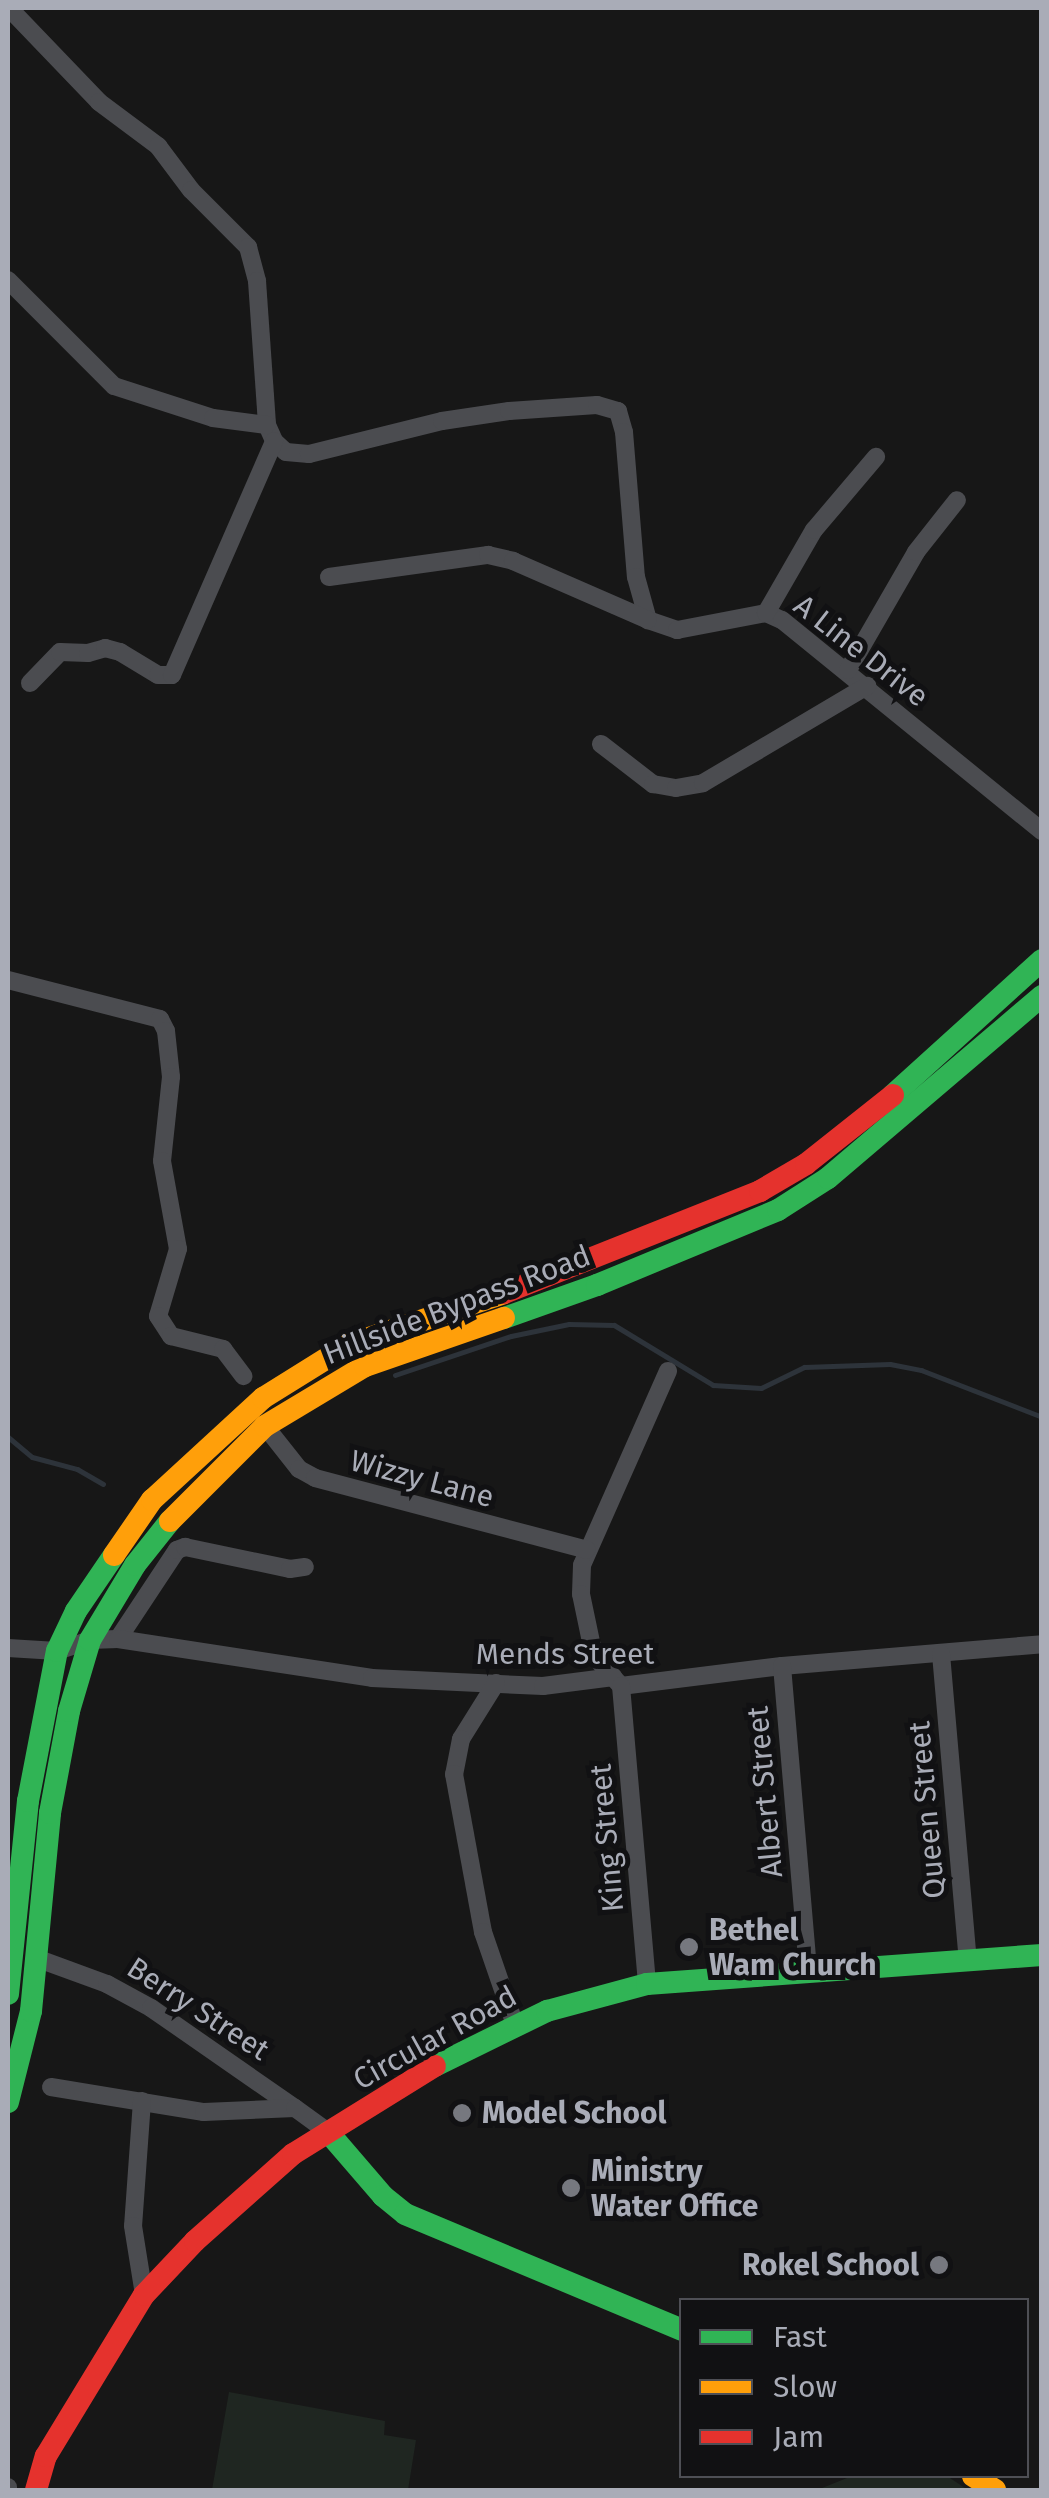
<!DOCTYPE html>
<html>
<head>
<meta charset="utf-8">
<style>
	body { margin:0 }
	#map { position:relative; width:1049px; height:2498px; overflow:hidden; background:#171717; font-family:"Fira Sans",sans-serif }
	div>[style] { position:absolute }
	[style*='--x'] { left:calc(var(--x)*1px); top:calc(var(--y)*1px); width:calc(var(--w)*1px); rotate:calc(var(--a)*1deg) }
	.green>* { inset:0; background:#1f2621 }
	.stream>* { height:5px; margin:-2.5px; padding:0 2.5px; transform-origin:2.5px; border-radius:2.5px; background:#2d333a }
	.street>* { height:18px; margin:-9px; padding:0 9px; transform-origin:9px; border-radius:9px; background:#4b4c50 }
	.fast>* { height:22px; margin:-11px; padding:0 11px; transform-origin:11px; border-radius:11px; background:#30b455 }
	.slow>* { height:22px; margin:-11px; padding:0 11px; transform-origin:11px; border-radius:11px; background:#ff9f0a }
	.jam>* { height:22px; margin:-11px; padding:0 11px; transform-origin:11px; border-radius:11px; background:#e5322d }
	.dots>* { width:28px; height:28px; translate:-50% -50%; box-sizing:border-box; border:5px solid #111113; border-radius:50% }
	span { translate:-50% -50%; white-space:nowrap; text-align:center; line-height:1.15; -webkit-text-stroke:10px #111113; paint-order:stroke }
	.street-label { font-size:30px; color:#a9acb7 }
	.poi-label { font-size:30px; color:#a9acb7; font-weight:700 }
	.left { translate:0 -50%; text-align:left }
	.right { translate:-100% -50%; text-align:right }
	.frame { position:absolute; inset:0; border:10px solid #a9acb7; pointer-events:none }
	.legend { position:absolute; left:679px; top:2298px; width:350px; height:180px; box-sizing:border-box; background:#111113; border:2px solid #4e4f55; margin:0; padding:12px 18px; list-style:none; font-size:30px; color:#a9acb7 }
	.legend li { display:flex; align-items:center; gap:20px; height:50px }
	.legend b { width:50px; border:2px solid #4e4f55 }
</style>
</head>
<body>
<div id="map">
	<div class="green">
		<i style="clip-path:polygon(229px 2392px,385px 2421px,384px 2435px,416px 2440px,408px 2490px,212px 2490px)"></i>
		<i style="clip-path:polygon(852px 2476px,947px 2476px,968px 2490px,817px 2490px)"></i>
	</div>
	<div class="stream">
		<i style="--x:395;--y:1375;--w:122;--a:-18.6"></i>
		<i style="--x:511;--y:1336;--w:59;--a:-11.7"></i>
		<i style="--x:569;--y:1324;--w:45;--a:1.3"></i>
		<i style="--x:614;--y:1325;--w:116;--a:31.2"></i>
		<i style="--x:713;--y:1385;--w:48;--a:3.6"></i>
		<i style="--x:761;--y:1388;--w:48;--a:-26"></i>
		<i style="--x:804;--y:1367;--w:86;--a:-2"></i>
		<i style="--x:890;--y:1364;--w:32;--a:11"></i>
		<i style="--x:921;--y:1370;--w:130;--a:21.2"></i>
		<i style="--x:8;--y:1437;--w:31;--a:40"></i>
		<i style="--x:32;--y:1457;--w:47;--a:14.9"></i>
		<i style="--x:77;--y:1469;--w:30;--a:30"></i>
	</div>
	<div class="street">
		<i style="--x:9;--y:8;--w:130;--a:46.2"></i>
		<i style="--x:99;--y:102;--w:74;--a:36.7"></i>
		<i style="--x:158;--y:146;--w:55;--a:53.1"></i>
		<i style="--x:191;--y:190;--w:81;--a:45"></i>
		<i style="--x:248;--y:247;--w:35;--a:75"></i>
		<i style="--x:257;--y:281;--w:144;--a:86"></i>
		<i style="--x:267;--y:425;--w:17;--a:66"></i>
		<i style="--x:274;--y:441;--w:16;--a:43"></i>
		<i style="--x:286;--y:452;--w:23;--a:5"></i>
		<i style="--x:309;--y:454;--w:137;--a:-13.9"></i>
		<i style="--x:442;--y:421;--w:68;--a:-8.5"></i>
		<i style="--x:509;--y:411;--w:88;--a:-3.9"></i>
		<i style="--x:597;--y:405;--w:22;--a:16"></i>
		<i style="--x:618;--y:411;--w:22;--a:74"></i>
		<i style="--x:624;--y:432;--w:145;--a:85.3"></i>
		<i style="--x:636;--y:577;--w:45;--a:74.4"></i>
		<i style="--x:648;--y:620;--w:31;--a:19"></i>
		<i style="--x:677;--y:630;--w:91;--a:-10.8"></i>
		<i style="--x:766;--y:613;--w:17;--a:24"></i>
		<i style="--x:782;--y:620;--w:335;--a:39.1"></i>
		<i style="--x:8;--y:280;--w:150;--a:45"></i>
		<i style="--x:114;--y:386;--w:104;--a:17.9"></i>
		<i style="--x:213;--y:418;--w:54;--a:7.4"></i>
		<i style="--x:329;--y:577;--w:161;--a:-7.9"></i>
		<i style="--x:488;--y:555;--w:26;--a:13"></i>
		<i style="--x:513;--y:561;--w:147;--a:23.6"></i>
		<i style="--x:766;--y:613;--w:96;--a:-60"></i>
		<i style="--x:814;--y:530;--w:96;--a:-49.7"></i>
		<i style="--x:848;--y:670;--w:136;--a:-60"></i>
		<i style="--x:916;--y:552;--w:66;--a:-51.7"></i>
		<i style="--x:30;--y:683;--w:43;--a:-45.9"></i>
		<i style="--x:60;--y:652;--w:28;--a:2"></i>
		<i style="--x:88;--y:653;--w:18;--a:-16"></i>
		<i style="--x:105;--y:648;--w:16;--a:15"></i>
		<i style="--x:120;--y:652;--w:44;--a:31.2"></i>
		<i style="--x:158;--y:675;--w:14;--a:0"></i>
		<i style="--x:172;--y:675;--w:255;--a:-66.4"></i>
		<i style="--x:601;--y:744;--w:66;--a:37.6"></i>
		<i style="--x:653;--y:784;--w:23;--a:10"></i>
		<i style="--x:676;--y:788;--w:27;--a:-10"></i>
		<i style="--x:703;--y:783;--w:191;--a:-30.6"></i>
		<i style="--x:8;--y:980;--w:157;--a:14.4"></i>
		<i style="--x:160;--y:1019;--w:13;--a:63"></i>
		<i style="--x:166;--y:1031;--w:46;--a:83.8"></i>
		<i style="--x:171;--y:1077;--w:84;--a:96.1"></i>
		<i style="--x:162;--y:1161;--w:89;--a:79.7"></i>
		<i style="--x:178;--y:1249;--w:70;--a:106.6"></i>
		<i style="--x:158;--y:1316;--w:24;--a:57"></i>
		<i style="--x:171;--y:1336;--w:54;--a:14"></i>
		<i style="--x:223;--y:1349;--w:34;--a:53"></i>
		<i style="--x:668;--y:1371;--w:212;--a:113.9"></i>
		<i style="--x:582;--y:1565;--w:29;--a:92"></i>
		<i style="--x:581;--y:1594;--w:63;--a:78.2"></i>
		<i style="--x:594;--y:1656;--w:40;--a:48"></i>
		<i style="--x:621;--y:1686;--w:162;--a:-7.1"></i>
		<i style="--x:782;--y:1666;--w:261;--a:-4.8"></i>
		<i style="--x:265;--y:1426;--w:55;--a:51.7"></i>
		<i style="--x:299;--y:1469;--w:18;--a:29"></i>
		<i style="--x:315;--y:1478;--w:281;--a:14.8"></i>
		<i style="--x:118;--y:1639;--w:107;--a:-56.5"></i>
		<i style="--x:177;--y:1550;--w:9;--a:-21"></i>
		<i style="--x:185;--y:1547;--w:107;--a:11.8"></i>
		<i style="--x:290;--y:1569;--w:15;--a:-8"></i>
		<i style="--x:8;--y:1648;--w:49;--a:3.5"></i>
		<i style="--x:57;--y:1651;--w:35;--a:-18"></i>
		<i style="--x:90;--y:1640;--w:28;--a:-2"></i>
		<i style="--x:118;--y:1639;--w:257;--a:8.7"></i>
		<i style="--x:372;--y:1678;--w:171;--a:2.7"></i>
		<i style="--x:543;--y:1686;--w:71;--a:-7.3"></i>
		<i style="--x:941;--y:1654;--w:307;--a:85"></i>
		<i style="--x:782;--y:1666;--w:307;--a:85.1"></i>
		<i style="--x:496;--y:1683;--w:66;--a:122"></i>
		<i style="--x:461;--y:1739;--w:36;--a:101"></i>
		<i style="--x:454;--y:1774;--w:161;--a:79.6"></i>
		<i style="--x:483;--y:1932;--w:98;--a:71"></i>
		<i style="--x:621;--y:1686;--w:299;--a:85"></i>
		<i style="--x:36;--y:1958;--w:76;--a:20.1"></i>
		<i style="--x:107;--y:1984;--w:50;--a:28.6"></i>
		<i style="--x:151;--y:2008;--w:175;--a:34.8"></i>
		<i style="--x:51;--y:2087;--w:155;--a:9.3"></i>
		<i style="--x:204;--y:2112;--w:91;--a:-2.5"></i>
		<i style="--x:295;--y:2108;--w:41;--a:36"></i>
		<i style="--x:142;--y:2101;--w:125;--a:94.1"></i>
		<i style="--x:133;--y:2226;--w:70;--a:80.9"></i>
		<i style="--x:8;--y:2487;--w:3;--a:90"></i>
	</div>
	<div class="fast">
		<i style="--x:893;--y:1095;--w:201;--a:-42.2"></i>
		<i style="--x:504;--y:1318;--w:99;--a:-19.5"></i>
		<i style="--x:597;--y:1285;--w:196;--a:-22.5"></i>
		<i style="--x:778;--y:1210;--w:59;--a:-32.6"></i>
		<i style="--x:828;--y:1178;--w:281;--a:-40.4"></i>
		<i style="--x:8;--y:1994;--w:194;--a:-84.1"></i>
		<i style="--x:28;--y:1801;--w:153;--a:-79.1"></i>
		<i style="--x:57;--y:1651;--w:44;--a:-64.6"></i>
		<i style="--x:76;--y:1611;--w:68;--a:-55.8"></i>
		<i style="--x:435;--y:2066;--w:125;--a:-26.2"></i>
		<i style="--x:547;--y:2011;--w:104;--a:-15.1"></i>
		<i style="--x:647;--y:1984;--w:396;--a:-4.2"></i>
		<i style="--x:8;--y:2102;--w:94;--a:-75.8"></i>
		<i style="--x:31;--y:2011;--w:199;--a:-84.5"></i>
		<i style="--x:50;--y:1813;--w:104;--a:-79.4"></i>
		<i style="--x:69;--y:1711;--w:74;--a:-73.5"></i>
		<i style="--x:90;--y:1640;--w:87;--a:-59"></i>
		<i style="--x:135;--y:1565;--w:56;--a:-51.5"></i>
		<i style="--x:328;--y:2132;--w:84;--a:49.3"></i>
		<i style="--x:383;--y:2196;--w:28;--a:39"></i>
		<i style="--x:405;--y:2214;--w:300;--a:22.7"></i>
	</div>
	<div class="slow">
		<i style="--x:170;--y:1521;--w:134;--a:-45"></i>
		<i style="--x:265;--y:1426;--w:117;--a:-31"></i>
		<i style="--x:365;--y:1366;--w:147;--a:-19.1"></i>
		<i style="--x:114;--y:1555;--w:67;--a:-55.4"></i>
		<i style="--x:152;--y:1500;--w:151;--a:-42.6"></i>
		<i style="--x:263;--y:1398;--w:100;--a:-31.9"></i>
		<i style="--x:348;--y:1345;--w:164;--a:-18.4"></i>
		<i style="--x:973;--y:2476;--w:26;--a:32"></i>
	</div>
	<div class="jam">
		<i style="--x:504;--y:1293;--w:276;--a:-21.7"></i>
		<i style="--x:760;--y:1191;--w:53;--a:-30.4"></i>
		<i style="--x:806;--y:1164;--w:111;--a:-38.4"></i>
		<i style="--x:36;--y:2490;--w:35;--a:-74"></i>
		<i style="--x:46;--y:2456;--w:188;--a:-58.7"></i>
		<i style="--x:144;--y:2295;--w:74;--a:-46.6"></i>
		<i style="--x:195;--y:2241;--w:131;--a:-41.6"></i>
		<i style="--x:293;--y:2154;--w:167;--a:-31.8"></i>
	</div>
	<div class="dots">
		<i style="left:689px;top:1947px;background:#76787f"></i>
		<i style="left:462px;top:2113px;background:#76787f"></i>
		<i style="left:571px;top:2188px;background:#76787f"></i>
		<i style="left:939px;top:2265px;background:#76787f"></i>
	</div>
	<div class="street-label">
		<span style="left:861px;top:651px;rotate:38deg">A Line Drive</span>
		<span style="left:457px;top:1305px;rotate:-21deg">Hillside Bypass Road</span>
		<span style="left:422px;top:1479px;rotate:15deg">Wizzy Lane</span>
		<span style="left:565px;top:1654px">Mends Street</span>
		<span style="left:765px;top:1792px;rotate:-95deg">Albert Street</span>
		<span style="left:927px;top:1810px;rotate:-95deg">Queen Street</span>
		<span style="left:607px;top:1838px;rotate:-95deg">King Street</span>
		<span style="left:198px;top:2009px;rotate:33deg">Berry Street</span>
		<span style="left:435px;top:2038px;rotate:-29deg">Circular Road</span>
	</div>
	<div class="poi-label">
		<span class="left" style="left:709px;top:1947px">Bethel<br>Wam Church</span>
		<span class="left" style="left:482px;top:2113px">Model School</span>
		<span class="left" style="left:591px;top:2188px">Ministry<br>Water Office</span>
		<span class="right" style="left:919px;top:2265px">Rokel School</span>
	</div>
	<div class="frame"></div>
	<ul class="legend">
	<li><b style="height:12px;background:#30b455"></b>Fast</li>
	<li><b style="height:12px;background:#ff9f0a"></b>Slow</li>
	<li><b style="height:12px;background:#e5322d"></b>Jam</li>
	</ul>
</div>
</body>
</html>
